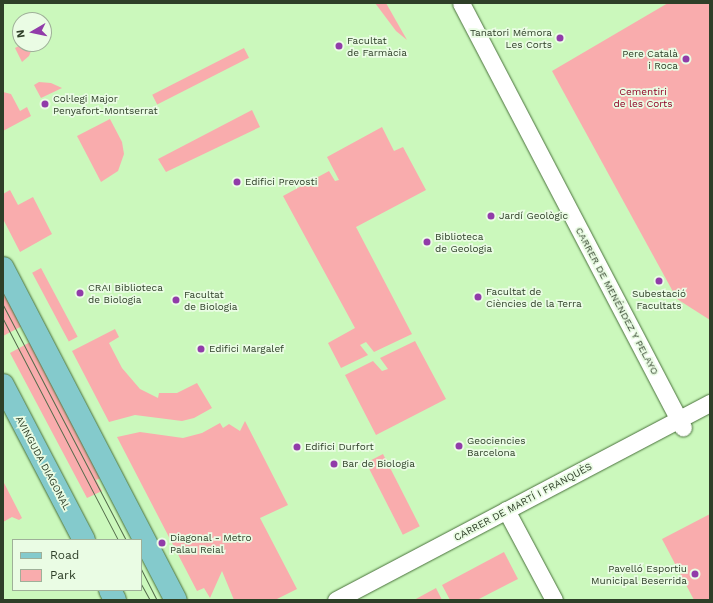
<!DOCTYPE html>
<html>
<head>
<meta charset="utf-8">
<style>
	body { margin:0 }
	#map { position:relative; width:713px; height:603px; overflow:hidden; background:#cbf8bc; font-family:"Work Sans",sans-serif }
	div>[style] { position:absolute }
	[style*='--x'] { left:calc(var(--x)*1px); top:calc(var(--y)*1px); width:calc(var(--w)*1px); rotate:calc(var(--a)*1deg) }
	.green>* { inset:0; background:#f9acad; transform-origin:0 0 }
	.roads { filter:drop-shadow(0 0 1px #49713b) drop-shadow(0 0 1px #49713b) }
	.minor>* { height:17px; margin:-8.5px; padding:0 8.5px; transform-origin:8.5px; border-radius:8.5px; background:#fff }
	.major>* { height:22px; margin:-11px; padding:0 11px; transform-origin:11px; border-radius:11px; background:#84cacc }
	.tram>* { height:1px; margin:-0.5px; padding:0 0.5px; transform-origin:0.5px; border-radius:0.5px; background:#536b4b }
	.dots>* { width:11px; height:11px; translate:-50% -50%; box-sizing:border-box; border:2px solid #eafce4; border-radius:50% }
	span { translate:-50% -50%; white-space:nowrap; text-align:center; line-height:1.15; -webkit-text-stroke:3.5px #eafce4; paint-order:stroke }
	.poi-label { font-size:10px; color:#2e3f28 }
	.right { translate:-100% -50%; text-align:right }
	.left { translate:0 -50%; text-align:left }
	.park-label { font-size:10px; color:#8e0025 }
	.street-label { font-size:10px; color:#2e3f28 }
	.frame { position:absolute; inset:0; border:4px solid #2e3f28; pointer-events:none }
	.legend { position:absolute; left:12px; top:539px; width:130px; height:52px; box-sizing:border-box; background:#eafce4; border:1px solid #9fb099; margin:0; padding:5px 7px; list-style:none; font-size:12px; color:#2e3f28 }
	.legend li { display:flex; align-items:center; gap:8px; height:20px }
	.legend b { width:20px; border:1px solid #9fb099 }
	.north { position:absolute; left:12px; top:12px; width:40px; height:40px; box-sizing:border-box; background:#eafce4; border:1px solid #9fb099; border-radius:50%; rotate:261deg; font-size:11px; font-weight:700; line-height:16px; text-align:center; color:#2e3f28 }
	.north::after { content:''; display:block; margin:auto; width:14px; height:18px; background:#913ca9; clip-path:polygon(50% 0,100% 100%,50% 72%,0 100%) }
</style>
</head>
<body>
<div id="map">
	<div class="green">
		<i style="clip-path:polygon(375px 3px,386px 3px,407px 40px,396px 31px)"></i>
		<i style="clip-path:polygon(668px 3px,710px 3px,710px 320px,677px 299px,552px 71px)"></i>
		<i style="clip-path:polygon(23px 44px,34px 44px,29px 56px,22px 62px,15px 48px)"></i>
		<i style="left:244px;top:48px;width:11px;height:103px;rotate:63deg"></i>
		<i style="clip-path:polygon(39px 82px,51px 83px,62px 88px,41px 98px,34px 85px)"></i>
		<i style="clip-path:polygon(3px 92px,11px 94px,20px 111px,27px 107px,31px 116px,3px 131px)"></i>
		<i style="clip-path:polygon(252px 110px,260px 127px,166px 172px,158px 159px)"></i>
		<i style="clip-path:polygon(110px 119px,122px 142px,124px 154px,118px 171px,101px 182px,77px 136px)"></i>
		<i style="clip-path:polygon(382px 127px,394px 151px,403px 147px,426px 190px,356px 227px,412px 334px,374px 352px,366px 342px,360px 345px,368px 355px,341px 368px,328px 343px,355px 328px,283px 196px,329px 171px,335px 181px,339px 180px,327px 157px)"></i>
		<i style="clip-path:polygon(10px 190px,18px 205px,33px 197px,52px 234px,20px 252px,3px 219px,3px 194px)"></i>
		<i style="left:41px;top:268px;width:78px;height:10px;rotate:62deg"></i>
		<i style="clip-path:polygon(3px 285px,24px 325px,3px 336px)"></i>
		<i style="clip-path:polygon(115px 329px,119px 337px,109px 343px,122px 368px,140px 389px,158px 398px,159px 393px,177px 393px,197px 383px,212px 408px,194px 418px,182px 421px,135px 415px,109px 422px,72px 351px)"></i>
		<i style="clip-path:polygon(32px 341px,103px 477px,96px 480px,102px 491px,87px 498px,10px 353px)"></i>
		<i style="clip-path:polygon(415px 341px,446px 399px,376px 435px,345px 375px,373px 361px,382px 371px,388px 369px,380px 358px)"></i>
		<i style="clip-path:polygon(245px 421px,288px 505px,260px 518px,297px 589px,275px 600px,234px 600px,222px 571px,210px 598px,204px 588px,197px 591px,117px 437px,140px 432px,183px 438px,202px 433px,220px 423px,223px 428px,229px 424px,240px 431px)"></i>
		<i style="left:383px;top:454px;width:81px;height:19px;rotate:63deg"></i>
		<i style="clip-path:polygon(3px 481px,22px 518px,19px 520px,12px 517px,3px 522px)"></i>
		<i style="clip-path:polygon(710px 514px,710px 600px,694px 600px,662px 539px)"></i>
		<i style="clip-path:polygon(504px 552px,518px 579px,477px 600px,450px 600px,442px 585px)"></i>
		<i style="clip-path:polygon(436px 588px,442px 600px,414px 600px)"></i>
	</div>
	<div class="roads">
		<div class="minor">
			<i style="--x:461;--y:3;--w:479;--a:62.4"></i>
			<i style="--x:506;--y:510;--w:102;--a:61.9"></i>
			<i style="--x:336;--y:600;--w:423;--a:-27.8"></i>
		</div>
		<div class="major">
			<i style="--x:3;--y:268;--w:374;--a:62.5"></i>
			<i style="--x:3;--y:385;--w:175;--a:62.4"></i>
			<i style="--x:110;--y:590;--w:11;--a:63"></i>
		</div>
	</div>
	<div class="tram">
		<i style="--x:3;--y:305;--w:265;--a:62.4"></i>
		<i style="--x:3;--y:319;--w:249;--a:62.5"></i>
		<i style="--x:141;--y:569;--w:35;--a:63"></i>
		<i style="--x:141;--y:584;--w:18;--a:61"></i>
	</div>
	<div class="dots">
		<i style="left:560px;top:38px;background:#913ca9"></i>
		<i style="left:339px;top:46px;background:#913ca9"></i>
		<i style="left:686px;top:59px;background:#913ca9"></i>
		<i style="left:45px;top:104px;background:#913ca9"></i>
		<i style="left:237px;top:182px;background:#913ca9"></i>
		<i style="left:491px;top:216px;background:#913ca9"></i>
		<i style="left:427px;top:242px;background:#913ca9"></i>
		<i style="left:659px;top:281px;background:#913ca9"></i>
		<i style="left:80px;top:293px;background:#913ca9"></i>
		<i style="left:478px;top:297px;background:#913ca9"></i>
		<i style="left:176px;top:300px;background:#913ca9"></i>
		<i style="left:201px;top:349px;background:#913ca9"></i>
		<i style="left:459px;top:446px;background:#913ca9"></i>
		<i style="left:297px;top:447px;background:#913ca9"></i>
		<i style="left:334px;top:464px;background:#913ca9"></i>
		<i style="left:162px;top:543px;background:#913ca9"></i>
		<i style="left:695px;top:574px;background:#913ca9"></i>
	</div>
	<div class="poi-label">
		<span class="right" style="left:552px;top:38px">Tanatori Mémora<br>Les Corts</span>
		<span class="left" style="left:347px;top:46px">Facultat<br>de Farmàcia</span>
		<span class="right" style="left:678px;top:59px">Pere Català<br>i Roca</span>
		<span class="left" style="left:53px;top:104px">Col·legi Major<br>Penyafort-Montserrat</span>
		<span class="left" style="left:245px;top:182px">Edifici Prevosti</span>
		<span class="left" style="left:499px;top:216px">Jardí Geològic</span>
		<span class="left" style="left:435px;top:242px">Biblioteca<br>de Geologia</span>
		<span class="left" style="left:88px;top:293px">CRAI Biblioteca<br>de Biologia</span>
		<span class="left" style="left:486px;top:297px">Facultat de<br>Ciències de la Terra</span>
		<span style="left:659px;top:299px">Subestació<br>Facultats</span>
		<span class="left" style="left:184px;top:300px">Facultat<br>de Biologia</span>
		<span class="left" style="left:209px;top:349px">Edifici Margalef</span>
		<span class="left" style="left:467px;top:446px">Geociencies<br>Barcelona</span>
		<span class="left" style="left:305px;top:447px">Edifici Durfort</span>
		<span class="left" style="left:342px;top:464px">Bar de Biologia</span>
		<span class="left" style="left:170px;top:543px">Diagonal - Metro<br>Palau Reial</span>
		<span class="right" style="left:687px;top:574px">Pavelló Esportiu<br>Municipal Beserrida</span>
	</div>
	<div class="park-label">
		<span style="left:643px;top:97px">Cementiri<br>de les Corts</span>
	</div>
	<div class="street-label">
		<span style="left:617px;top:301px;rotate:62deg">CARRER DE MENÉNDEZ Y PELAYO</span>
		<span style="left:43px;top:463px;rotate:62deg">AVINGUDA DIAGONAL</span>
		<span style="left:523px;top:502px;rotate:-28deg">CARRER DE MARTÍ I FRANQUÈS</span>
	</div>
	<div class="frame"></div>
	<ul class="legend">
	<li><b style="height:5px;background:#84cacc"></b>Road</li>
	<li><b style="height:11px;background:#f9acad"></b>Park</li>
	</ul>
	<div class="north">N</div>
</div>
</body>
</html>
